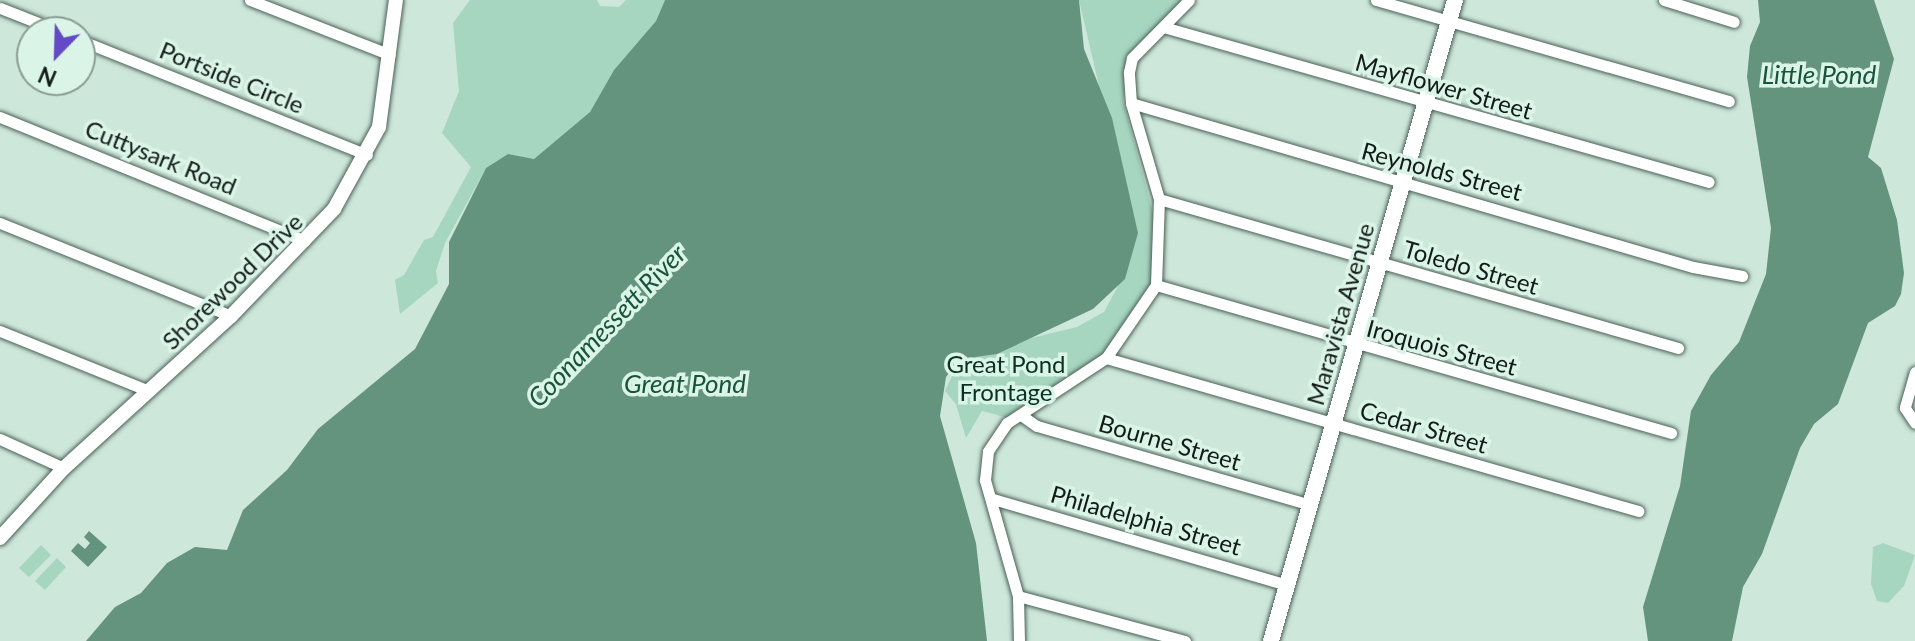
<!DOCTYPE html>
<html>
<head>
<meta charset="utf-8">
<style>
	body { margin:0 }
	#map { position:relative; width:1915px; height:641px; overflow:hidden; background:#cee7db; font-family:Lato,sans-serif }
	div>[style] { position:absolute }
	.green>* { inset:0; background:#a6d5c0 }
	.water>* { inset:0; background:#64937e }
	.roads { filter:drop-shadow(0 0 2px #4a6056) drop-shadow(0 0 2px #4a6056) }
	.minor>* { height:11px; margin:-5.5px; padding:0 5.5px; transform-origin:5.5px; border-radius:5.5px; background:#fff }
	.tertiary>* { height:14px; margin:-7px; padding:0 7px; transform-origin:7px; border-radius:7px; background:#fff }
	.secondary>* { height:16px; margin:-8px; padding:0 8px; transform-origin:8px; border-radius:8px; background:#fff }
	span { translate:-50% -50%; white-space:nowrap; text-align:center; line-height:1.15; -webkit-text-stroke:7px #dbf4e8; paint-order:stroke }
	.street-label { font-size:24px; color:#121b17 }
	.park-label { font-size:24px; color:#083324 }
	.water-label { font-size:26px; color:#17533d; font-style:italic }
	.north { position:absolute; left:16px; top:16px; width:80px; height:80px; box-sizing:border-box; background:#dbf4e8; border:2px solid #8b9d94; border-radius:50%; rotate:203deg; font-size:22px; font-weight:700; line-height:32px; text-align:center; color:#121b17 }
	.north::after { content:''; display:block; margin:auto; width:28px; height:36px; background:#624bc4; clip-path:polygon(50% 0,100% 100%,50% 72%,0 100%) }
</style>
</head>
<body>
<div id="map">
	<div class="green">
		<div style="clip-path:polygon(470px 0,597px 0,600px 6px,619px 7px,626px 0,665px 0,656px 21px,614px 70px,590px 112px,534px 159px,508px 154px,486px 168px,445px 243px,436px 271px,438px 283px,400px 314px,395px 280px,404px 275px,424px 240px,433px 237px,471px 167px,442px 133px,459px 91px,453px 23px)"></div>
		<div style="clip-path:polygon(1079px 0,1185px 0,1127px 73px,1123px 101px,1154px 217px,1155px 279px,1104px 361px,1012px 419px,982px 411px,966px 438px,956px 404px,945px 391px,962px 355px,1077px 327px,1104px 312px,1118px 286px,1103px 103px)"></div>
		<div style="clip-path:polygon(1883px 543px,1915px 555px,1904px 586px,1888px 603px,1877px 601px,1871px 584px,1873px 547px)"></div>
		<div style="clip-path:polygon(41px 545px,51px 555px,29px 577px,19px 568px)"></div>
		<div style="clip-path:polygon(57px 558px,66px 567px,45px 590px,35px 581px)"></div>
	</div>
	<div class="water">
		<div style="clip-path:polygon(665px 0,1079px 0,1084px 49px,1112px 118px,1138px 233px,1125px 279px,1093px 309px,997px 354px,960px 359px,946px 377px,940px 416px,976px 543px,987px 641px,86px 641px,115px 607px,141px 593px,167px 563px,195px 547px,227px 550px,243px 510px,287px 470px,318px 429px,415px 349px,449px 284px,449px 242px,486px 168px,508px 154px,534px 159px,590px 112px,614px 70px,656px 21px)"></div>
		<div style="clip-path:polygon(1758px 0,1874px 0,1894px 59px,1868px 157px,1881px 168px,1897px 220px,1904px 273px,1901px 294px,1895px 306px,1868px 323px,1838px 404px,1814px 424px,1800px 448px,1762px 554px,1743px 587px,1732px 641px,1648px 641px,1643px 607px,1680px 486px,1691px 411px,1711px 375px,1739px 342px,1766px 274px,1771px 228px,1747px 77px,1750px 46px,1760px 22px)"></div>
		<div style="clip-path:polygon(89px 531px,107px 547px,88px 567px,71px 551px,78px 543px,85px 549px,90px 543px,84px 537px)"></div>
	</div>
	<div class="roads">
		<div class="minor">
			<div style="left:250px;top:0;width:150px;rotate:21.4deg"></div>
			<div style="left:1376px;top:0;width:367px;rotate:16deg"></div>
			<div style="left:1664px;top:0;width:73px;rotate:17.4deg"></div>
			<div style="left:0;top:8px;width:66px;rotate:21.5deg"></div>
			<div style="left:1167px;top:28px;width:563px;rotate:15.86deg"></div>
			<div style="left:80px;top:40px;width:309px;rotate:21.8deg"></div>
			<div style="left:1131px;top:103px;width:585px;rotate:16.27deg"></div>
			<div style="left:1693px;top:267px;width:50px;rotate:10.4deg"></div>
			<div style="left:0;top:117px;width:329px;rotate:22.1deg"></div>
			<div style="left:1159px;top:199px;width:540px;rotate:16.02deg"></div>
			<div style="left:0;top:223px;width:249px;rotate:21.9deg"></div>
			<div style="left:1156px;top:285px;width:536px;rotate:16.03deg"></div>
			<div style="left:0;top:331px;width:161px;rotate:21.9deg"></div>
			<div style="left:1106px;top:358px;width:554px;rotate:16.04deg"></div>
			<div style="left:1915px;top:372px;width:37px;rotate:106deg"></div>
			<div style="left:1905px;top:408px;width:18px;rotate:56deg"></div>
			<div style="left:1021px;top:415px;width:19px;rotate:35deg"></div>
			<div style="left:1037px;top:426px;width:284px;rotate:16.1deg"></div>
			<div style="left:0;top:439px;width:70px;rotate:24.4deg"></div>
			<div style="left:993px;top:499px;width:306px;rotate:16.3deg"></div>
			<div style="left:1018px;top:596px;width:173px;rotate:15.1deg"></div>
			<div style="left:1019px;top:641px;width:45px;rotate:-91.3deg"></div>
			<div style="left:1018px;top:596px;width:121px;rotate:-105.9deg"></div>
			<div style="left:985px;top:480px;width:29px;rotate:-84deg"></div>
			<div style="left:988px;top:451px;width:34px;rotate:-56deg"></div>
			<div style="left:1007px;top:423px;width:118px;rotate:-33.3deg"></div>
			<div style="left:1106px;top:358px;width:88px;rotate:-55.6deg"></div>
			<div style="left:1156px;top:285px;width:86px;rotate:-88deg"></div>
			<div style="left:1159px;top:199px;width:100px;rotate:-106.3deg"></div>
			<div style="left:1131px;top:103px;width:31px;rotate:-94deg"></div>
			<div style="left:1129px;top:72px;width:14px;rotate:-78deg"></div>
			<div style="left:1132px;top:58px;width:81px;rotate:-45.5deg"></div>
		</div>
		<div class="tertiary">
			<div style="left:0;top:538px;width:95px;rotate:-47.6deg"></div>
			<div style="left:64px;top:468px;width:226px;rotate:-42.3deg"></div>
			<div style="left:231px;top:316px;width:149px;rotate:-46.1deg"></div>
			<div style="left:334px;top:209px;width:94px;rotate:-61.2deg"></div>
			<div style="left:379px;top:127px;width:128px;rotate:-82.4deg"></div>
		</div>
		<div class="secondary">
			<div style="left:1271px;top:641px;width:667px;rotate:-73.98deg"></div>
		</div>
	</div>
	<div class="street-label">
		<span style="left:232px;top:77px;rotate:22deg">Portside Circle</span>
		<span style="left:1444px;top:86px;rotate:16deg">Mayflower Street</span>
		<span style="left:161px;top:157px;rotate:22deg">Cuttysark Road</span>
		<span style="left:1442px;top:171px;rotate:15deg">Reynolds Street</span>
		<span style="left:1471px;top:267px;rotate:16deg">Toledo Street</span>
		<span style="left:232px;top:281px;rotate:-44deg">Shorewood Drive</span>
		<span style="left:1340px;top:314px;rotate:-74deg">Maravista Avenue</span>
		<span style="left:1442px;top:347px;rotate:15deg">Iroquois Street</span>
		<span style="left:1424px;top:427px;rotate:16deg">Cedar Street</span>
		<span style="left:1170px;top:442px;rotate:16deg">Bourne Street</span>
		<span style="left:1146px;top:520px;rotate:16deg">Philadelphia Street</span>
	</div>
	<div class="park-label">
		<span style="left:1006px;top:378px">Great Pond<br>Frontage</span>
	</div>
	<div class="water-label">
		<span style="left:1819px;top:75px">Little Pond</span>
		<span style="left:607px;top:326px;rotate:-46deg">Coonamessett River</span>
		<span style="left:685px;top:384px">Great Pond</span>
	</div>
	<div class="north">N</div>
</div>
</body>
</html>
